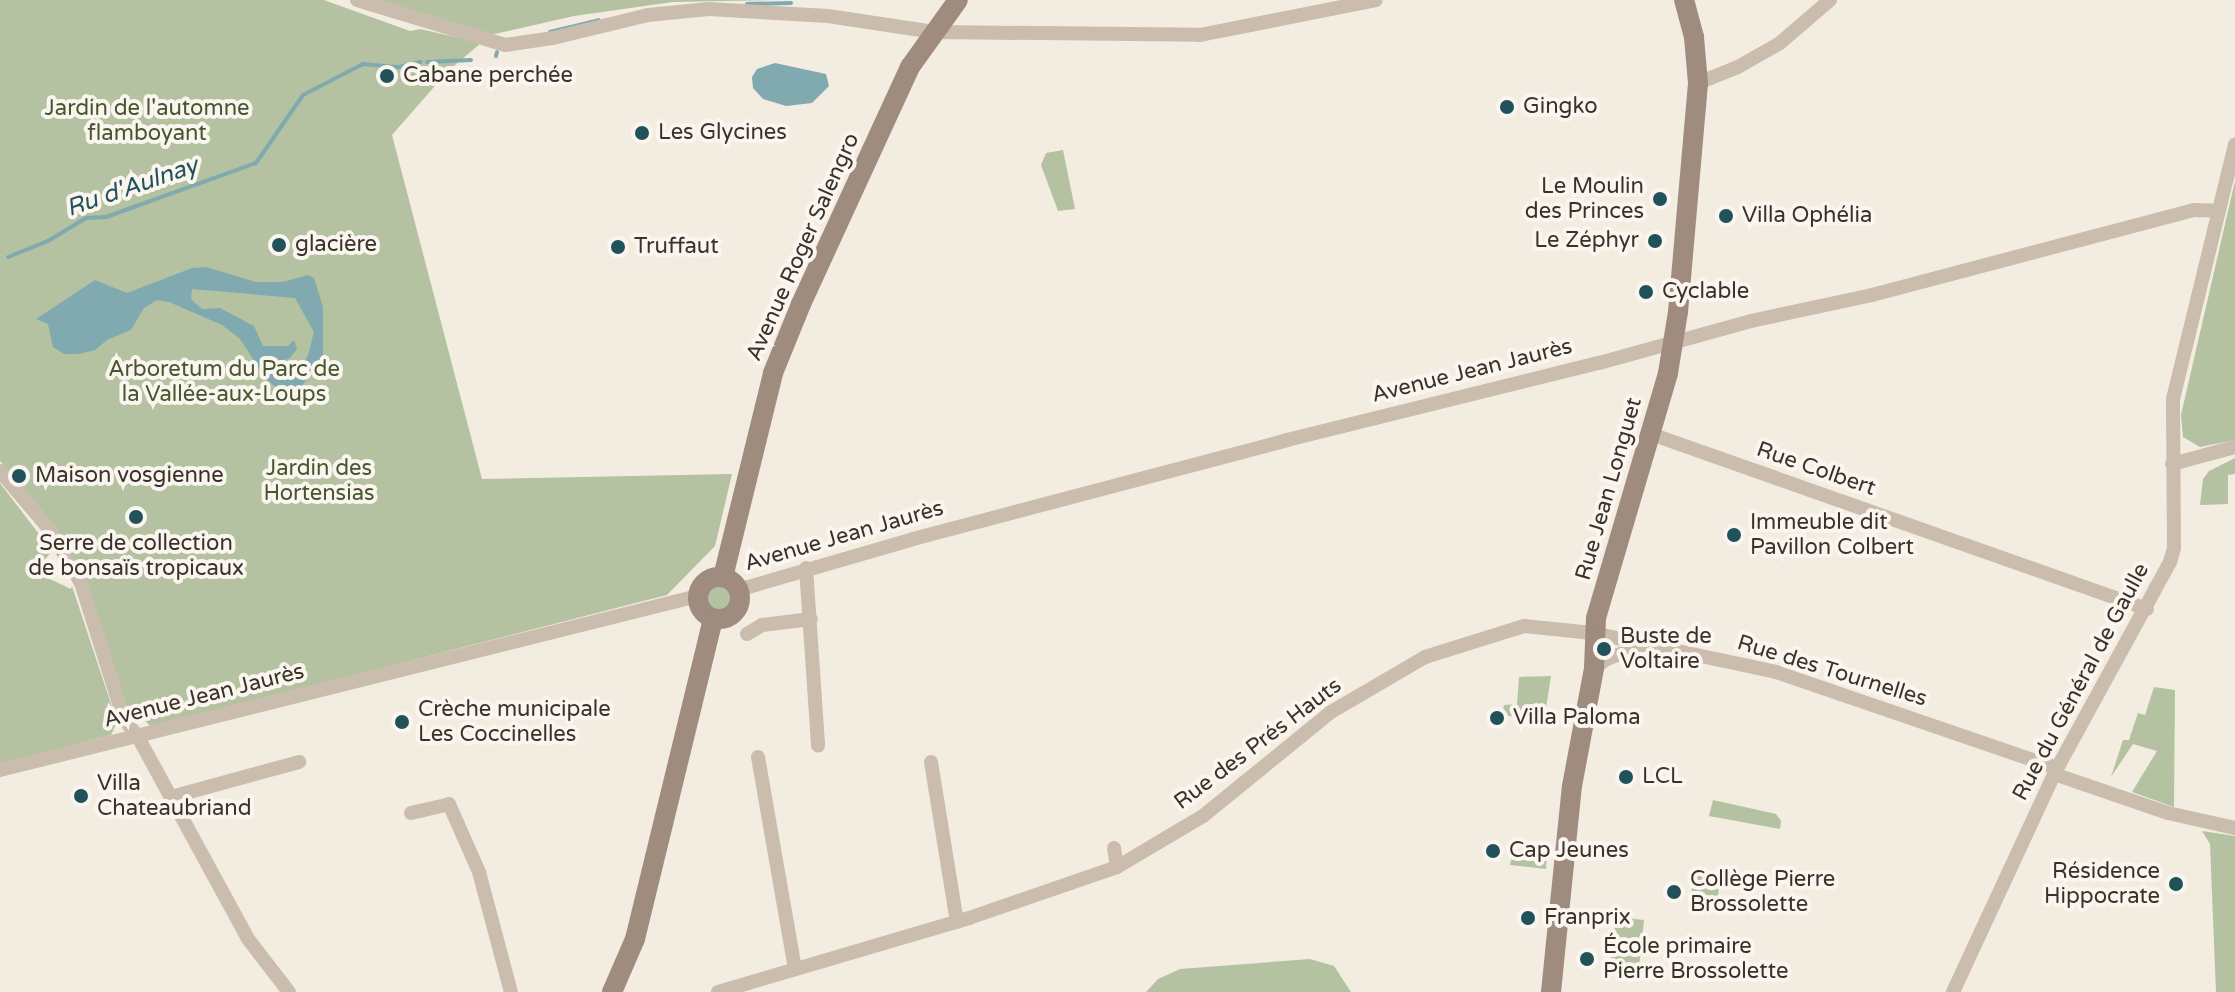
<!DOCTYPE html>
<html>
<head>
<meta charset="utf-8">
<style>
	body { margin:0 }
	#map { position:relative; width:2235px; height:992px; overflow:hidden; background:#f3ece1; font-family:"Varela Round",sans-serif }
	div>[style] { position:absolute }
	.green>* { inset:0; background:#b4c2a1 }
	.round { border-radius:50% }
	.water>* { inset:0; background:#80aaaf }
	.stream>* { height:4px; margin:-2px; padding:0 2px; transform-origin:2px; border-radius:2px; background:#80aaaf }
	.street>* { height:14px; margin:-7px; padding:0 7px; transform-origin:7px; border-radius:7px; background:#cbbdad }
	.secondary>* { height:20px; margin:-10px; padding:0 10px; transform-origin:10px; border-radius:10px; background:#9f8c7e }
	.secondary>.ring { margin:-10px; padding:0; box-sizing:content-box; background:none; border:20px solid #9f8c7e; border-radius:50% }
	.dots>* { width:22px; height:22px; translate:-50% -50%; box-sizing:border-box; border:4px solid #faf5ee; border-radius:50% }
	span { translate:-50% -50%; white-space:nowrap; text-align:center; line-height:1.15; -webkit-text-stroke:8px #faf5ee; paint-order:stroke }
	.poi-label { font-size:22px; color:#3a312b }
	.left { translate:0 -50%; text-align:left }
	.right { translate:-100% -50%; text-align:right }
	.park-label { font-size:22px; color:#46572f }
	.street-label { font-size:22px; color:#3a312b }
	.water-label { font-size:24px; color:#21525a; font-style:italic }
</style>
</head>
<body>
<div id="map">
	<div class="green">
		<div style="clip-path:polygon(0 0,324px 0,410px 31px,420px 29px,481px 43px,448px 71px,392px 135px,482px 479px,732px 474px,715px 546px,667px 595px,151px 727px,142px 717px,127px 714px,89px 590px,40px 510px,0 461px)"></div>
		<div style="clip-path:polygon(373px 0,774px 0,673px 2px,574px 16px,490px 35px)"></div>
		<div style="clip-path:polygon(1063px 150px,1075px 209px,1058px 211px,1041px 165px,1046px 153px)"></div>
		<div style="clip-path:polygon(2235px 181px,2235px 440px,2200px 447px,2183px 437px,2181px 415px)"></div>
		<div style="clip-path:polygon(2235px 458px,2235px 474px,2228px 475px,2228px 504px,2200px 505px,2203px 479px,2209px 471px)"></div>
		<div style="clip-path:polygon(0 483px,52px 551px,35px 572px,71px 589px,72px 586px,117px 722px,111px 735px,0 764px)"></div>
		<div class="round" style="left:706px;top:585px;width:26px;height:26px"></div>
		<div style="clip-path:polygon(1551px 676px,1544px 721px,1502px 715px,1504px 705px,1517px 704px,1519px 677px)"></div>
		<div style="clip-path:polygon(2154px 687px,2175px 690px,2174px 807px,2132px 792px,2157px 751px,2133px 744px,2111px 777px,2123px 740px,2129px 740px,2138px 713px,2145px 715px)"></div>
		<div style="clip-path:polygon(1713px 800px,1776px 814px,1781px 821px,1780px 829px,1709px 816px)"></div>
		<div style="clip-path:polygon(2202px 831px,2235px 836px,2235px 992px,2216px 992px,2210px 844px)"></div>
		<div style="clip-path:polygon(1513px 851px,1547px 853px,1546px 869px,1510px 865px)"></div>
		<div style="clip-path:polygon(1694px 870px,1720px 873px,1717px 909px,1690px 906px)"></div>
		<div style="clip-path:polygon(1616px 917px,1644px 920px,1639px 968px,1610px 966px)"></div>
		<div style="clip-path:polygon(1310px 959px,1334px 966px,1351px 992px,1146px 992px,1158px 979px,1180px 969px)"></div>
	</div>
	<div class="water">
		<div style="clip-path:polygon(775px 63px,826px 74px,829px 86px,812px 103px,786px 106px,763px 99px,753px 88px,752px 77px,757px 69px)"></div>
		<div style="clip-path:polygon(evenodd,206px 267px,256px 282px,283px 282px,308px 275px,314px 278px,323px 307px,323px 355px,302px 386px,282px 392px,266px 379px,240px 339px,222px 325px,169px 302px,157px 300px,144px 308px,131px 330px,107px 340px,95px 350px,79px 354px,64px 354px,53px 347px,48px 324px,36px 319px,95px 280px,127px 293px,192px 268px,206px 267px,192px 289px,295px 298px,314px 332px,308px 355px,297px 374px,288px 377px,278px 373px,279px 361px,289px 359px,297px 349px,294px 340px,288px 346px,263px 346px,254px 326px,220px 308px,202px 309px,191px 299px,192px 289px)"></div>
	</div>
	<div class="stream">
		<div style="left:747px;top:4px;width:44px;rotate:-1.3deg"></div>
		<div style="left:550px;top:32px;width:50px;rotate:-13.8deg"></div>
		<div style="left:496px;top:56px;width:4px;rotate:-76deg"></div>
		<div style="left:427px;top:62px;width:44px;rotate:-2.6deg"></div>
		<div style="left:8px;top:257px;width:43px;rotate:-21.8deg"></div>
		<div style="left:48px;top:241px;width:44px;rotate:-31.2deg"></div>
		<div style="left:86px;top:218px;width:20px;rotate:-3deg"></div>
		<div style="left:106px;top:217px;width:159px;rotate:-19.8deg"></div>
		<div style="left:256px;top:163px;width:83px;rotate:-55.3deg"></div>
		<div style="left:303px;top:95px;width:68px;rotate:-27.3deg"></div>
		<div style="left:363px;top:64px;width:36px;rotate:5deg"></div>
		<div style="left:399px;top:67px;width:22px;rotate:-13deg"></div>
	</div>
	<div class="street">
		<div style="left:357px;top:0;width:155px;rotate:16.9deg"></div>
		<div style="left:505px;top:45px;width:49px;rotate:-8.3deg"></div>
		<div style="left:553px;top:38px;width:98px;rotate:-13.6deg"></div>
		<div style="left:648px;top:15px;width:61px;rotate:-5.6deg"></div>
		<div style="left:709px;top:9px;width:119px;rotate:3.4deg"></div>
		<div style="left:828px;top:16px;width:107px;rotate:8.6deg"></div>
		<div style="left:934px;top:32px;width:266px;rotate:0.6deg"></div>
		<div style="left:1200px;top:35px;width:179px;rotate:-11.2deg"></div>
		<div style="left:1698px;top:83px;width:43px;rotate:-21.8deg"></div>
		<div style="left:1738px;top:67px;width:48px;rotate:-29.7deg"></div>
		<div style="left:1780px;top:43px;width:66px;rotate:-40.7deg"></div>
		<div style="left:1651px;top:434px;width:526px;rotate:19.43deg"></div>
		<div style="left:2172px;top:464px;width:65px;rotate:-15.1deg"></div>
		<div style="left:0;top:471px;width:77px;rotate:49.7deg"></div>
		<div style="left:50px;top:530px;width:61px;rotate:59.7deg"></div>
		<div style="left:81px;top:583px;width:143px;rotate:72.5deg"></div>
		<div style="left:124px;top:719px;width:23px;rotate:52deg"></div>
		<div style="left:138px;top:737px;width:230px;rotate:61.4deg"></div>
		<div style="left:248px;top:939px;width:67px;rotate:52.3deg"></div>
		<div style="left:806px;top:568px;width:178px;rotate:86.1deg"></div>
		<div style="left:738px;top:590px;width:182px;rotate:-16.2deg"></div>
		<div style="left:913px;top:539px;width:387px;rotate:-14.8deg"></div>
		<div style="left:1287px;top:440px;width:321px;rotate:-13.9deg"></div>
		<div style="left:1599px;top:363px;width:158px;rotate:-15.4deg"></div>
		<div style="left:1751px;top:321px;width:124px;rotate:-12.1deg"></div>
		<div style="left:1872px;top:295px;width:333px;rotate:-14.8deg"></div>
		<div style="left:2194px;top:210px;width:24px;rotate:2deg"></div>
		<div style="left:747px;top:634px;width:17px;rotate:-31deg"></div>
		<div style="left:762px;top:625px;width:49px;rotate:-7deg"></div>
		<div style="left:1594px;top:668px;width:16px;rotate:-35deg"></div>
		<div style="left:1607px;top:659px;width:42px;rotate:-21deg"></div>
		<div style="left:758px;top:757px;width:214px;rotate:80.1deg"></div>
		<div style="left:931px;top:762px;width:162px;rotate:80.8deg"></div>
		<div style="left:0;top:770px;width:719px;rotate:-14deg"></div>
		<div style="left:2054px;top:774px;width:120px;rotate:18.9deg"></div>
		<div style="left:2168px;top:813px;width:69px;rotate:12.6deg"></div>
		<div style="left:171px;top:797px;width:133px;rotate:-15.3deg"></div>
		<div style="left:411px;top:813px;width:39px;rotate:-13deg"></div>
		<div style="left:449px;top:804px;width:74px;rotate:66.2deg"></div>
		<div style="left:479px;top:872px;width:124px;rotate:75.1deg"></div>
		<div style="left:1114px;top:848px;width:19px;rotate:81deg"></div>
		<div style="left:718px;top:992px;width:262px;rotate:-16.4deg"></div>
		<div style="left:969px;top:918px;width:157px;rotate:-19deg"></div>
		<div style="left:1117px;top:867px;width:100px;rotate:-30.7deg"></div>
		<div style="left:1203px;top:816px;width:165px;rotate:-39.1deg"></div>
		<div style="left:1331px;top:712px;width:109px;rotate:-30.3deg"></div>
		<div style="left:1425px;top:657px;width:104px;rotate:-17.4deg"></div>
		<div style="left:1524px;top:626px;width:69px;rotate:5.8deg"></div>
		<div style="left:1593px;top:633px;width:187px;rotate:12deg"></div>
		<div style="left:1776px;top:672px;width:297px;rotate:18.9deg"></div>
		<div style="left:1953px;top:992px;width:240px;rotate:-65.1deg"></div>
		<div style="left:2054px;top:774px;width:242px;rotate:-61.3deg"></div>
		<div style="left:2170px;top:562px;width:15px;rotate:-74deg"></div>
		<div style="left:2174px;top:548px;width:149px;rotate:-90.4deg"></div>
		<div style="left:2173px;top:399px;width:262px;rotate:-76.3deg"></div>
	</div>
	<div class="secondary">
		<div style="left:723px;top:577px;width:210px;rotate:-76.2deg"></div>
		<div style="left:773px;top:373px;width:74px;rotate:-67.9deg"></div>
		<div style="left:801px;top:304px;width:261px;rotate:-65.3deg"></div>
		<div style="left:910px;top:67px;width:82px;rotate:-54.4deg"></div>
		<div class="ring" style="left:698px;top:577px;width:22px;height:22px"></div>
		<div style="left:612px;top:992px;width:58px;rotate:-66.5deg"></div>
		<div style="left:635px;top:939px;width:330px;rotate:-76.3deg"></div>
		<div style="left:1551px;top:992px;width:207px;rotate:-84.2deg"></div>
		<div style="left:1572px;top:786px;width:120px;rotate:-79.4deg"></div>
		<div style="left:1594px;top:668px;width:50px;rotate:-87.7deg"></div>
		<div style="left:1596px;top:618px;width:255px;rotate:-73.6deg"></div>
		<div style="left:1668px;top:373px;width:62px;rotate:-80.7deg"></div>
		<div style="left:1678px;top:312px;width:230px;rotate:-85deg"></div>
		<div style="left:1698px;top:83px;width:46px;rotate:-95deg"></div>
		<div style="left:1694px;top:37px;width:38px;rotate:-105deg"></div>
	</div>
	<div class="dots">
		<div style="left:387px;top:76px;background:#21525a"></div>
		<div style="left:1507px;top:107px;background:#21525a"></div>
		<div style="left:642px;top:133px;background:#21525a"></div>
		<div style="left:1660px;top:199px;background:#21525a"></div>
		<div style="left:1726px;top:216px;background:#21525a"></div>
		<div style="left:1655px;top:241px;background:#21525a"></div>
		<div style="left:279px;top:245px;background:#21525a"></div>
		<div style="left:618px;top:247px;background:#21525a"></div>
		<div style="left:1646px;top:292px;background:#21525a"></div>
		<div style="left:19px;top:476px;background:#21525a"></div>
		<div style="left:136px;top:517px;background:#21525a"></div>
		<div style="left:1734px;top:535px;background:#21525a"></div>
		<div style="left:1604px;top:649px;background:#21525a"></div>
		<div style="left:1497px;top:718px;background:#21525a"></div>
		<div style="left:402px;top:722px;background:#21525a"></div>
		<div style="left:1626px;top:777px;background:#21525a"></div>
		<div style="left:81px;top:796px;background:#21525a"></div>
		<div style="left:1493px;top:851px;background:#21525a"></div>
		<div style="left:2176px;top:884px;background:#21525a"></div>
		<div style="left:1674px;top:892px;background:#21525a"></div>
		<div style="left:1528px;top:918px;background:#21525a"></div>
		<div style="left:1587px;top:959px;background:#21525a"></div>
	</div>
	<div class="poi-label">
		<span class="left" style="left:403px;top:76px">Cabane perchée</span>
		<span class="left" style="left:1523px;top:107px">Gingko</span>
		<span class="left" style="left:658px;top:133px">Les Glycines</span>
		<span class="right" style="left:1644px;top:199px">Le Moulin<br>des Princes</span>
		<span class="left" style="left:1742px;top:216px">Villa Ophélia</span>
		<span class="right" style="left:1639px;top:241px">Le Zéphyr</span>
		<span class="left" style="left:295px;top:245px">glacière</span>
		<span class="left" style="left:634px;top:247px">Truffaut</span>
		<span class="left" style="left:1662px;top:292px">Cyclable</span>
		<span class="left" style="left:35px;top:476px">Maison vosgienne</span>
		<span class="left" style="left:1750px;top:535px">Immeuble dit<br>Pavillon Colbert</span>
		<span style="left:136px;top:556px">Serre de collection<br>de bonsaïs tropicaux</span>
		<span class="left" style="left:1620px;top:649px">Buste de<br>Voltaire</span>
		<span class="left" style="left:418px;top:722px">Crèche municipale<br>Les Coccinelles</span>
		<span class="left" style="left:1513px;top:718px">Villa Paloma</span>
		<span class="left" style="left:1642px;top:777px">LCL</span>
		<span class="left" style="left:97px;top:796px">Villa<br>Chateaubriand</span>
		<span class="left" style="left:1509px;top:851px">Cap Jeunes</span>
		<span class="right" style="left:2160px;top:884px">Résidence<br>Hippocrate</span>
		<span class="left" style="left:1690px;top:892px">Collège Pierre<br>Brossolette</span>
		<span class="left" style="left:1544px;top:918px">Franprix</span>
		<span class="left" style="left:1603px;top:959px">École primaire<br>Pierre Brossolette</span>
	</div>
	<div class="park-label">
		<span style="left:147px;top:121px">Jardin de l'automne<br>flamboyant</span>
		<span style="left:224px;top:382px">Arboretum du Parc de<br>la Vallée-aux-Loups</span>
		<span style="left:319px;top:481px">Jardin des<br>Hortensias</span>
	</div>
	<div class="street-label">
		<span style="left:803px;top:247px;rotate:-66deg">Avenue Roger Salengro</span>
		<span style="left:1472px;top:371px;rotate:-14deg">Avenue Jean Jaurès</span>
		<span style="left:1816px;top:469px;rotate:19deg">Rue Colbert</span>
		<span style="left:1609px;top:489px;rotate:-74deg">Rue Jean Longuet</span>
		<span style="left:844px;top:536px;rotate:-16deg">Avenue Jean Jaurès</span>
		<span style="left:1832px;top:671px;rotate:17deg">Rue des Tournelles</span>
		<span style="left:2081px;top:682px;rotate:-62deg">Rue du Général de Gaulle</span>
		<span style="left:204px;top:696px;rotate:-14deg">Avenue Jean Jaurès</span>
		<span style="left:1258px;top:744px;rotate:-37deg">Rue des Prés Hauts</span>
	</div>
	<div class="water-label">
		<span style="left:132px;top:187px;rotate:-19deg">Ru d'Aulnay</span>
	</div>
</div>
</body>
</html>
